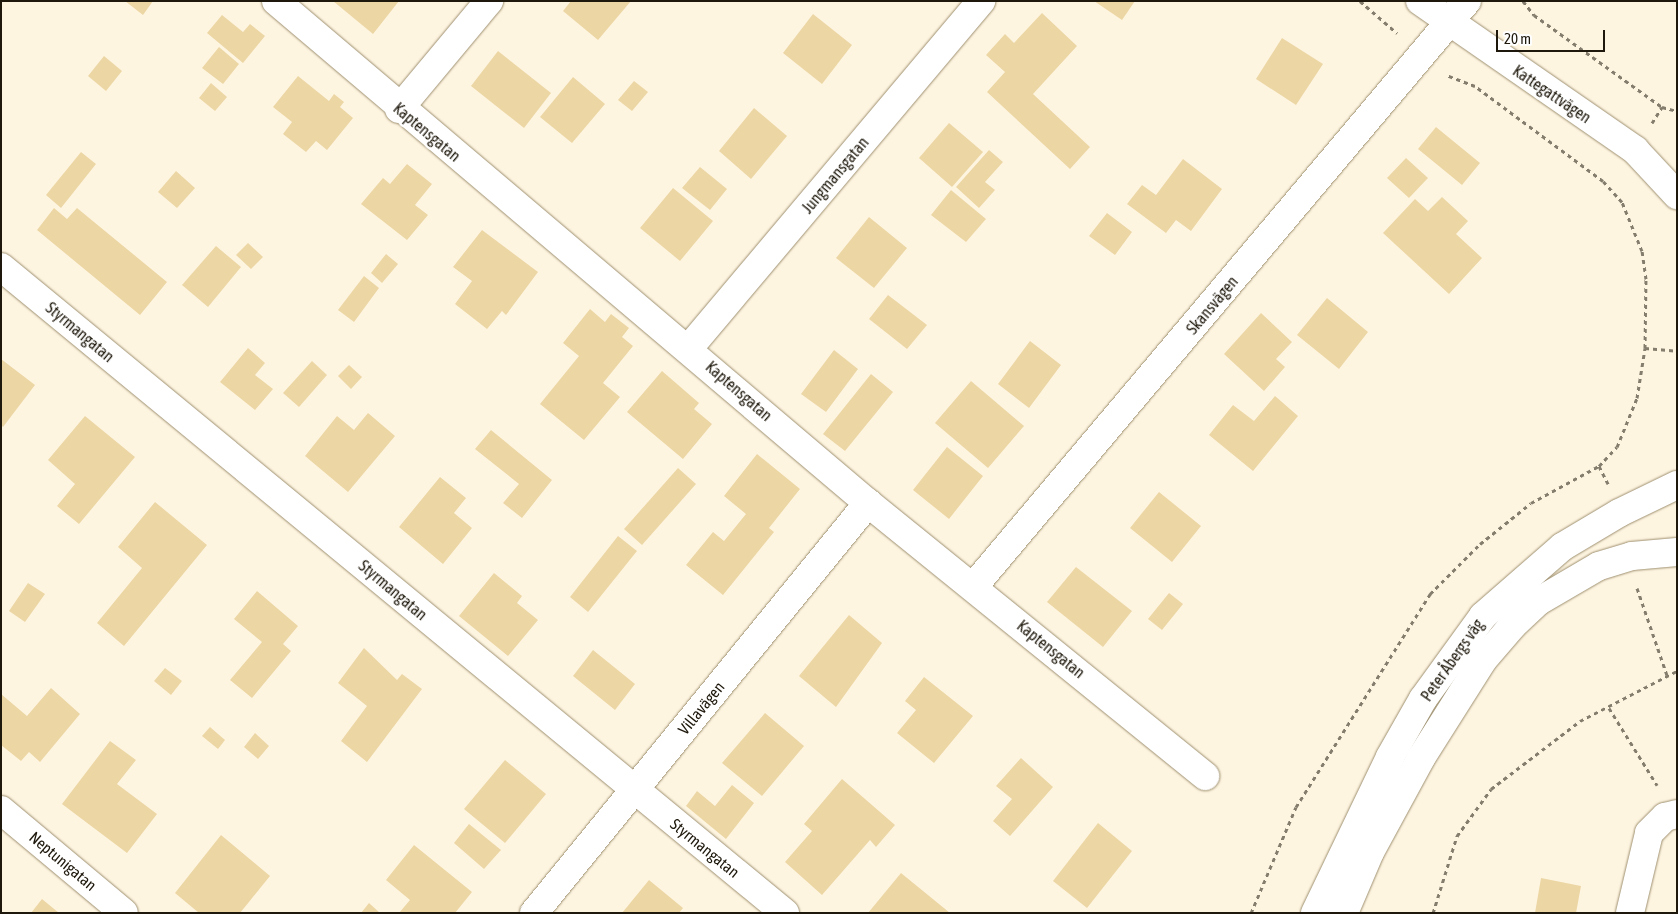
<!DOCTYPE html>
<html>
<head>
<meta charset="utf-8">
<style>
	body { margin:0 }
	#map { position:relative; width:1678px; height:914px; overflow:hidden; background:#fef5e1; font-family:"Asap Condensed",sans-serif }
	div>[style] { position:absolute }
	.building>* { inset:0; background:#ecd6a4 }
	.path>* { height:3px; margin-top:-1.5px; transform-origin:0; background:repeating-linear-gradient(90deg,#847d6d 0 4px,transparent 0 8px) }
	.roads { filter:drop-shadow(0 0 1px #9e9070) drop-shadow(0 0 1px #9e9070) }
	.minor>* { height:28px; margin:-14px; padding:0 14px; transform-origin:14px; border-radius:14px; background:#fff }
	span { translate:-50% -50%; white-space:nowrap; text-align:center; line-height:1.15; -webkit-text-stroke:5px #fff; paint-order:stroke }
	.street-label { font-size:16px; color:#1e180c }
	.frame { position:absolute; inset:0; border:2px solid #1e180c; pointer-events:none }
	.scale { position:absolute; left:1496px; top:30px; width:109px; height:22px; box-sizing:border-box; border:2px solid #1e180c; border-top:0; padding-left:6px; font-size:15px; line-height:18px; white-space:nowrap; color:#1e180c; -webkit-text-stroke:4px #fff; paint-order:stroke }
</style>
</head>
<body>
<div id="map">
	<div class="building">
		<div style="clip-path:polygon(125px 1px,153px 1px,143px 15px)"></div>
		<div style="clip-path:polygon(333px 1px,399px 1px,373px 34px)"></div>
		<div style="clip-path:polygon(571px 1px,631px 1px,598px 40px,563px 11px)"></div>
		<div style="clip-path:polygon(1094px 1px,1135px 1px,1122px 20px)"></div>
		<div style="clip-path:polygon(1042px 13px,1077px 46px,1033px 94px,1090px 147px,1070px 169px,987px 92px,1005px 72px,986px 55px,1005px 34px,1014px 43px)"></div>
		<div style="clip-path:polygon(813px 14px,852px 45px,822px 84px,783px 53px)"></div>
		<div style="clip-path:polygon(222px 15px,243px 32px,250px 24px,265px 36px,243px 63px,207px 33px)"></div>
		<div style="clip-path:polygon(1282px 38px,1323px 64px,1296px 105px,1256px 79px)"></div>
		<div style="clip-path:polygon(219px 47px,239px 64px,223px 84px,202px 68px)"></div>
		<div style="clip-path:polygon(498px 51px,551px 93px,524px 128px,471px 86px)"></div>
		<div style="clip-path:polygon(104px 56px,122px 71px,106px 91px,88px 76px)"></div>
		<div style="clip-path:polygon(298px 76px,329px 101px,334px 94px,344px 102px,340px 107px,353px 118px,327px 150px,316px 141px,306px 152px,283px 134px,292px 122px,273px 107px)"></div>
		<div style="clip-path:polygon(573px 77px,605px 104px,572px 143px,540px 117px)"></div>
		<div style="clip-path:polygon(634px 81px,648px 92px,632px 111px,618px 100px)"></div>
		<div style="clip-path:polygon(211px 83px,227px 97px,215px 111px,199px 98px)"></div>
		<div style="clip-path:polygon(754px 108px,787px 136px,751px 179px,719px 151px)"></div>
		<div style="clip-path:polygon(949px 123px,983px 152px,952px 187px,919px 158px)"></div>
		<div style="clip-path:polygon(1436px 127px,1480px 163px,1462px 185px,1418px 149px)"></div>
		<div style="clip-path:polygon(989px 150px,1003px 162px,985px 182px,995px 190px,979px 208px,956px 187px)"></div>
		<div style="clip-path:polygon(81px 152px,96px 164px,61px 208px,46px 195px)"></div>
		<div style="clip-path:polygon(1406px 158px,1428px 178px,1409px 198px,1387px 178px)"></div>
		<div style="clip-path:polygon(1183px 159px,1222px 189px,1191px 231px,1176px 220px,1166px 233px,1127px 204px,1142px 185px,1156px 195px)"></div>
		<div style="clip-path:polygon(407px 164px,432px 184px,415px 205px,428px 215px,407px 240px,361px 204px,383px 178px,390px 184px)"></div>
		<div style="clip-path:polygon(700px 167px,727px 189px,710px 210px,682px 188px)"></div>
		<div style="clip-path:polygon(176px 171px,195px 188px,177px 208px,158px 192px)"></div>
		<div style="clip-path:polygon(673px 188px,713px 221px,680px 261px,640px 228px)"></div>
		<div style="clip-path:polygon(951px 190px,986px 219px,966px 242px,931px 215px)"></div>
		<div style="clip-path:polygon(1442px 197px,1468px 221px,1456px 234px,1482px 258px,1449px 294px,1383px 233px,1415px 199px,1428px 211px)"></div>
		<div style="clip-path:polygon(54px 208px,67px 219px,77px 208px,167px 282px,140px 315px,37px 230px)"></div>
		<div style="clip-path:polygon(1107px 213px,1132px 232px,1115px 255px,1089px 236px)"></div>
		<div style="clip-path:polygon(869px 217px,907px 248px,874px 288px,836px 258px)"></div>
		<div style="clip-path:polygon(482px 230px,538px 272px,506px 315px,502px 311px,487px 329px,455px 304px,472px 281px,453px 267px)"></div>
		<div style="clip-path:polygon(248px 243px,263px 257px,251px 269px,236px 255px)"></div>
		<div style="clip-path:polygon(216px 246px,241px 267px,208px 307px,182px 285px)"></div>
		<div style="clip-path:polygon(386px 254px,398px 264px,382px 283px,371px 273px)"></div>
		<div style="clip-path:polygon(364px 276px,379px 288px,354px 322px,338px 310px)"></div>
		<div style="clip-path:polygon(888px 295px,927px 325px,907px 349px,869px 319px)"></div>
		<div style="clip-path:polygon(1327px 298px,1368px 332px,1339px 369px,1297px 335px)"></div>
		<div style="clip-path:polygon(590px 309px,605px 322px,611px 314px,629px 328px,622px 337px,633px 346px,603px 383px,620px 397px,584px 440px,540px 404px,579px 356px,563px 343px)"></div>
		<div style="clip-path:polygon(1261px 313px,1292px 342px,1276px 359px,1285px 367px,1264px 391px,1224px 354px)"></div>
		<div style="clip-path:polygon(1030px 341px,1061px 365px,1029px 408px,998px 384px)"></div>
		<div style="clip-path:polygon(248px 348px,265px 363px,255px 375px,273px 389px,255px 410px,220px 382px)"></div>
		<div style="clip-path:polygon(834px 350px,858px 369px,826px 412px,801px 394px)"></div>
		<div style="clip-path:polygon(1px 359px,35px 385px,3px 427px,1px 425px)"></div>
		<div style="clip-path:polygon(312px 361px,327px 375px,299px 407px,283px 393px)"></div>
		<div style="clip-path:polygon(349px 365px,362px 377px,351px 389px,338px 376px)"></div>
		<div style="clip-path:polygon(662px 371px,699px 403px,694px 409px,712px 424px,683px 459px,627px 412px)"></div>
		<div style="clip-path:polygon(871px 374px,893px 392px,845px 451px,823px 434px)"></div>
		<div style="clip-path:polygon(971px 381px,1024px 426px,988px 468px,935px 423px)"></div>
		<div style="clip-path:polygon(1275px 396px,1298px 416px,1253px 471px,1209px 435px,1233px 405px,1254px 421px)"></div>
		<div style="clip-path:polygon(368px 413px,395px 436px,348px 492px,305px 456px,337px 416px,354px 430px)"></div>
		<div style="clip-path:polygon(85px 416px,135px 457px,79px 524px,57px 506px,75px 484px,48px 460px)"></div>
		<div style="clip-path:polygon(491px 430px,552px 480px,522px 518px,503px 503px,519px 484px,475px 449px)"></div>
		<div style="clip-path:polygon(947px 447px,983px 476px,949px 519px,913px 490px)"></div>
		<div style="clip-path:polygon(757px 454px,800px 489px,769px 528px,774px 532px,723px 595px,686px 565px,713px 532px,724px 541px,746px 514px,724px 496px)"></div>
		<div style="clip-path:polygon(678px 468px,696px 484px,642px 545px,624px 529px)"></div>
		<div style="clip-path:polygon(440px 477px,466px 498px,454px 513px,472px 528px,443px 564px,399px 527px)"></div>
		<div style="clip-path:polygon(1159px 492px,1201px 526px,1172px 562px,1130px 528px)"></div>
		<div style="clip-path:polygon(155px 502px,207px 545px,124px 646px,97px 623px,142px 568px,118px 547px)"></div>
		<div style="clip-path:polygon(618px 536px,637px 551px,588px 612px,570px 597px)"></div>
		<div style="clip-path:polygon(1076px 567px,1132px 611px,1103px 647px,1047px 602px)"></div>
		<div style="clip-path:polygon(494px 573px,522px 596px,517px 603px,538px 620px,508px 656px,459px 616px)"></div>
		<div style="clip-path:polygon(28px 583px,45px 594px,25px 622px,9px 611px)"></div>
		<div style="clip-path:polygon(257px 591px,298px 626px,283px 644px,291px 651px,252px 698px,230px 680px,262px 642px,234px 619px)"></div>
		<div style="clip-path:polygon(1169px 593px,1183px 604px,1162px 630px,1148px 619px)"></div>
		<div style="clip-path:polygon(849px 615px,882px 643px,836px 707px,799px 676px)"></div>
		<div style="clip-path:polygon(364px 648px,397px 680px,402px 674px,422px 689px,367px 762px,341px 741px,367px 706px,338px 683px)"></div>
		<div style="clip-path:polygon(593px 650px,635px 684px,615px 710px,573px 676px)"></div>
		<div style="clip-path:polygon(165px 668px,182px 681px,171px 695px,154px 681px)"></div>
		<div style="clip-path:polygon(924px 677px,973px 716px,934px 763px,897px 733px,916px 710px,905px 701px)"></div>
		<div style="clip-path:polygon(51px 688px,80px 714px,40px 762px,29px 752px,21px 761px,1px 745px,1px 694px,27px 716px)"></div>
		<div style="clip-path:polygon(765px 713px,804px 746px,762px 796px,722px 763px)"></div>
		<div style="clip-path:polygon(210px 727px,225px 740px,218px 749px,202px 736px)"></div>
		<div style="clip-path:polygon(255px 733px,269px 746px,258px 759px,244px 747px)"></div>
		<div style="clip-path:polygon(110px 741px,136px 760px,117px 784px,157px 814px,127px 853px,62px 804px)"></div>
		<div style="clip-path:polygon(1021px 758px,1053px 787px,1010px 836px,993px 821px,1012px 799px,996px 786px)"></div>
		<div style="clip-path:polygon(505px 760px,546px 794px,505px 843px,464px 809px)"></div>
		<div style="clip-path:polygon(842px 779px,895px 825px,876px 847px,870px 840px,822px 895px,785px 862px,812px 831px,804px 824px)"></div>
		<div style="clip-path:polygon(732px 785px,754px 803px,726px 839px,686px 806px,697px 791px,715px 806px)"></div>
		<div style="clip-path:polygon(1098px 823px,1132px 851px,1087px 908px,1053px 881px)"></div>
		<div style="clip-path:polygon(469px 824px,501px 850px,484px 869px,454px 843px)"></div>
		<div style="clip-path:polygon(221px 835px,270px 876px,240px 913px,199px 913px,175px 893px)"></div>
		<div style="clip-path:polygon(414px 845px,472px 892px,455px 913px,399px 913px,410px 900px,386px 880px)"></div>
		<div style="clip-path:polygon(901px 873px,950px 913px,868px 913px)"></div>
		<div style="clip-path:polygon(1541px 878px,1581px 886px,1576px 913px,1535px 913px)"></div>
		<div style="clip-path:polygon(649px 880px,683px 908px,679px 913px,622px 913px)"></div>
		<div style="clip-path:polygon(42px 899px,59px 913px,31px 913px)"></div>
		<div style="clip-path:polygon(369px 903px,380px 913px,361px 913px)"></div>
	</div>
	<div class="path">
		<div style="left:1360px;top:1px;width:49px;rotate:40.9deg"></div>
		<div style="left:1523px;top:1px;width:18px;rotate:52deg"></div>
		<div style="left:1534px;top:15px;width:158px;rotate:35.7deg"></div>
		<div style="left:1662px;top:107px;width:16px;rotate:15deg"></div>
		<div style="left:1652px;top:123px;width:19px;rotate:-58deg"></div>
		<div style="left:1645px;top:348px;width:32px;rotate:5deg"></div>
		<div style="left:1599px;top:466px;width:20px;rotate:63deg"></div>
		<div style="left:1637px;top:588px;width:92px;rotate:71deg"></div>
		<div style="left:1609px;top:708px;width:91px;rotate:58.1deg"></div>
		<div style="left:1251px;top:913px;width:115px;rotate:-67deg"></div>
		<div style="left:1296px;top:807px;width:252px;rotate:-57.8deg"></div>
		<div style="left:1430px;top:594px;width:71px;rotate:-45deg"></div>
		<div style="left:1480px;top:544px;width:65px;rotate:-38.8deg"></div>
		<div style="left:1531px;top:503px;width:77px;rotate:-28.6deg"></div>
		<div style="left:1599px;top:466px;width:26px;rotate:-47deg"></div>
		<div style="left:1617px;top:447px;width:53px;rotate:-67.8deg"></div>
		<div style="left:1637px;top:398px;width:51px;rotate:-80.9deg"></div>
		<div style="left:1645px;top:348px;width:69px;rotate:-89.2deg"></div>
		<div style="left:1646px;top:279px;width:28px;rotate:-98deg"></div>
		<div style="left:1642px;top:251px;width:53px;rotate:-112.2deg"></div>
		<div style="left:1622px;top:202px;width:28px;rotate:-132deg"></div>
		<div style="left:1603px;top:181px;width:159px;rotate:-143.4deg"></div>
		<div style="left:1475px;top:86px;width:31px;rotate:-159deg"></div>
		<div style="left:1433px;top:913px;width:81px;rotate:-72.7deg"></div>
		<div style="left:1457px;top:836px;width:58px;rotate:-54.1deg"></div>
		<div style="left:1491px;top:789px;width:112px;rotate:-37.4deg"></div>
		<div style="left:1580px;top:721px;width:109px;rotate:-27.3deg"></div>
	</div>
	<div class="roads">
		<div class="minor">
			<div style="left:276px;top:1px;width:776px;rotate:40.3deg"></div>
			<div style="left:868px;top:503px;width:434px;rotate:39deg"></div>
			<div style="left:1420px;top:1px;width:262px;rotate:34.7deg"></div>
			<div style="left:1635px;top:150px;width:62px;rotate:47deg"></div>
			<div style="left:399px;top:109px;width:141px;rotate:-50.2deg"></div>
			<div style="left:1px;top:267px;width:1016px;rotate:39.49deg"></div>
			<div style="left:689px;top:348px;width:454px;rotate:-49.9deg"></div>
			<div style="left:974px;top:586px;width:765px;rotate:-49.88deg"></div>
			<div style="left:1px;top:810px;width:160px;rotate:39.9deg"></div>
			<div style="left:534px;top:913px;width:529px;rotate:-50.83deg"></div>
			<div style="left:1315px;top:913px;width:173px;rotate:-64.3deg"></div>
			<div style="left:1390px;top:757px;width:67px;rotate:-60.4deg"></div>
			<div style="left:1423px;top:699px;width:102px;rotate:-54.1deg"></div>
			<div style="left:1483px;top:616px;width:105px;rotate:-41.1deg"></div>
			<div style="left:1562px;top:547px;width:66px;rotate:-30.8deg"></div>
			<div style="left:1619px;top:513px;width:64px;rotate:-25.8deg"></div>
			<div style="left:1344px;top:913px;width:66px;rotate:-66.9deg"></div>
			<div style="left:1370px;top:852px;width:107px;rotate:-61.5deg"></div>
			<div style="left:1421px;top:758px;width:116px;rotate:-57.7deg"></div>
			<div style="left:1483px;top:660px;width:46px;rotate:-49.4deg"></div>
			<div style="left:1513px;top:625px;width:35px;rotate:-43deg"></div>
			<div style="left:1539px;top:601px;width:69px;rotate:-30.3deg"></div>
			<div style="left:1599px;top:566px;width:34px;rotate:-17deg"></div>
			<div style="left:1632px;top:556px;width:45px;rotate:-5.1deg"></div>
			<div style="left:1630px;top:913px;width:82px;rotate:-76.6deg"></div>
			<div style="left:1649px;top:833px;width:23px;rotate:-45deg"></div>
			<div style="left:1665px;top:817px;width:12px;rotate:-14deg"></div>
		</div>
	</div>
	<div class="street-label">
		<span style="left:1552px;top:94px;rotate:34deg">Kattegattvägen</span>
		<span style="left:427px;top:132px;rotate:40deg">Kaptensgatan</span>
		<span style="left:835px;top:175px;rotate:-50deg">Jungmansgatan</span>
		<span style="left:1212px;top:305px;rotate:-50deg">Skansvägen</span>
		<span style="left:80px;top:332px;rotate:40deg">Styrmangatan</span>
		<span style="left:739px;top:391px;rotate:41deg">Kaptensgatan</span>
		<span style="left:393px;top:590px;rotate:40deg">Styrmangatan</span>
		<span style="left:1051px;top:649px;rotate:39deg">Kaptensgatan</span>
		<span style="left:1452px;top:660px;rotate:-55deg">Peter Åbergs väg</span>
		<span style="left:701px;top:708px;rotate:-51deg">Villavägen</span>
		<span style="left:705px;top:848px;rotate:39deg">Styrmangatan</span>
		<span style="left:63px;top:861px;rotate:40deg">Neptunigatan</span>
	</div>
	<div class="frame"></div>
	<div class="scale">20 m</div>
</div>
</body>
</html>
